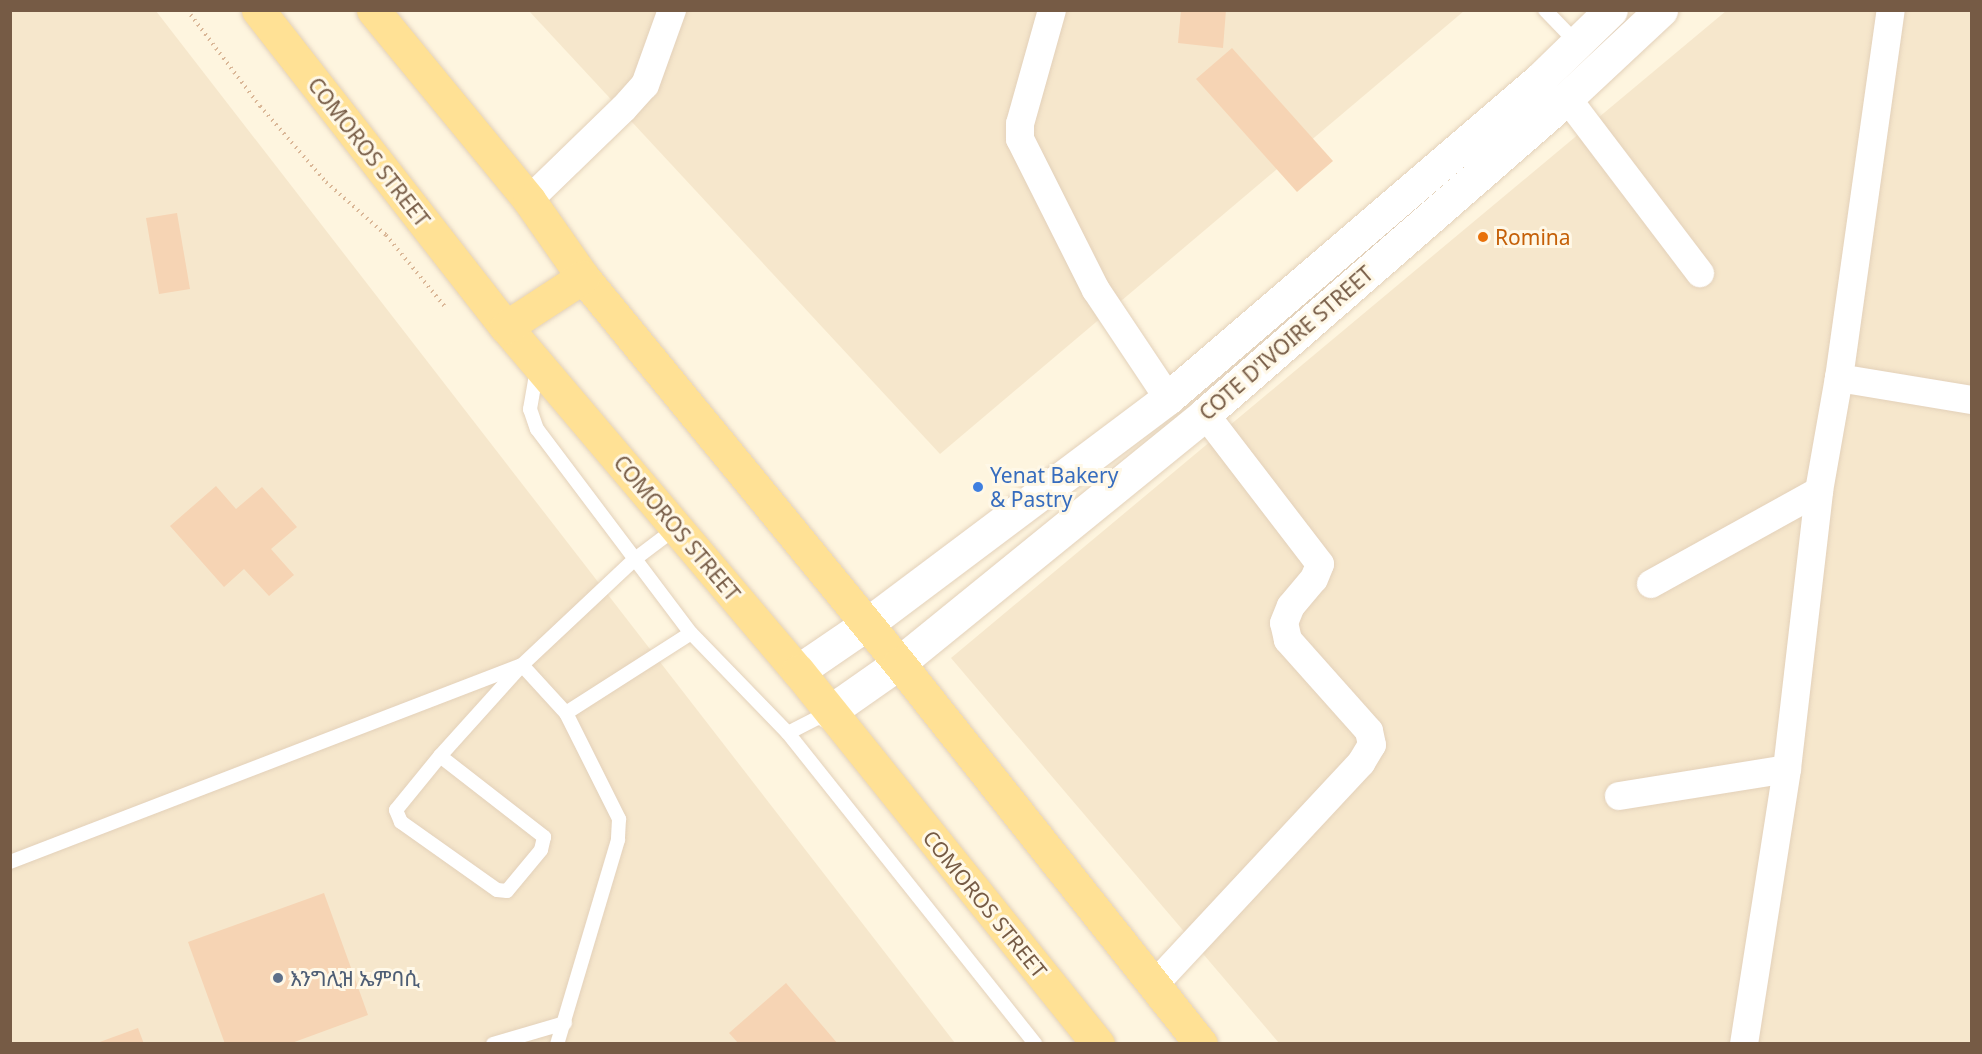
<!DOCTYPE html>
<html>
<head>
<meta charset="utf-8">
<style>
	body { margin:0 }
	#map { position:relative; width:1982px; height:1054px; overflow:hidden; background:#fef5df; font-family:"Noto Sans","Noto Sans Ethiopic",sans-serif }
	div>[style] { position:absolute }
	.residential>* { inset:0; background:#f6e7cc }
	.building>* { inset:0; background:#f6d4b4 }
	.path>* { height:4px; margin-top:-2px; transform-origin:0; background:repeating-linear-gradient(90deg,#dab797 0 1.5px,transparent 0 6px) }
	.roads { filter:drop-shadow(0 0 2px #e3d1ba) drop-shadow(0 0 2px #e3d1ba) }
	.service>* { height:14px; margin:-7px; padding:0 7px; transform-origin:7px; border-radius:7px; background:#fff }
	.minor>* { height:28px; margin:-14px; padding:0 14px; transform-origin:14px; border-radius:14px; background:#fff }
	.secondary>* { height:33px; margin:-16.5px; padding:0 16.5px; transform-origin:16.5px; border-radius:16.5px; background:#fff }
	.primary>* { height:33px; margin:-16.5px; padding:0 16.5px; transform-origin:16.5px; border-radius:16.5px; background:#ffe195 }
	.dots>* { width:16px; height:16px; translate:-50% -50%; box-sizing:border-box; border:3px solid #fff8e7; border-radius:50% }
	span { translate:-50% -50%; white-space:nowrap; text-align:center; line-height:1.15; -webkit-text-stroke:6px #fff8e7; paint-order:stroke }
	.street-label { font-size:21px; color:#765b45 }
	.food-label { font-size:21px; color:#c56008 }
	.left { translate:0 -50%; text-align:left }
	.shop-label { font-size:21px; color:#366cbe }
	.service-label { font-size:21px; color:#4e5e75 }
	.frame { position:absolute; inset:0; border:12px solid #765b45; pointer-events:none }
</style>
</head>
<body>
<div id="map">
	<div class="residential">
		<div style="clip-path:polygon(10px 11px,156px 11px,955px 1043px,11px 1043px)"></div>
		<div style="clip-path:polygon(529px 11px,1464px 11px,940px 454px)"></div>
		<div style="clip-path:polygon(1726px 11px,1971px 11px,1971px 1043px,1279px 1043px,951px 658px)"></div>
	</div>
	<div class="building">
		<div style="clip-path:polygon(1181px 10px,1226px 10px,1223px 48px,1178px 43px)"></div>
		<div style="clip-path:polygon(1232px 48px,1333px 161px,1297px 192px,1196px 79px)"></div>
		<div style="clip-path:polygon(177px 213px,190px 289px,159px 294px,146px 218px)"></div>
		<div style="clip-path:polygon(216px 486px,236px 509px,262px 487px,297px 527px,271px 549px,294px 575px,269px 596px,244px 569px,224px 587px,170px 526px)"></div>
		<div style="clip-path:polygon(324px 893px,368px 1015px,289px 1044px,225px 1044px,188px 942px)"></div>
		<div style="clip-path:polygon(786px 983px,838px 1044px,739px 1044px,729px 1033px)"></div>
		<div style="clip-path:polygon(138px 1028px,144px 1044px,97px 1044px,97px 1043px)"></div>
	</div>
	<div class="path">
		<div style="left:187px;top:10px;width:121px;rotate:52.8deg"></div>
		<div style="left:260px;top:106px;width:101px;rotate:49deg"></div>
		<div style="left:326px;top:182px;width:80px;rotate:41.5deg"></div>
		<div style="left:386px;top:235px;width:94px;rotate:50.6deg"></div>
	</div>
	<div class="roads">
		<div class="service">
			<div style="left:1545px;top:10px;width:46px;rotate:45.9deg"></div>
			<div style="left:537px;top:369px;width:41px;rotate:99.9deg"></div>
			<div style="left:530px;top:409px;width:21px;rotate:71deg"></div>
			<div style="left:537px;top:429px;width:256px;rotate:53deg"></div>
			<div style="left:566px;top:713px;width:148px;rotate:-32.6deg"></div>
			<div style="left:691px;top:633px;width:139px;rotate:45.9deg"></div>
			<div style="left:788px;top:733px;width:46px;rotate:-27.1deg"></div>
			<div style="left:788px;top:733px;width:397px;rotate:51.5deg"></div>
			<div style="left:440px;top:756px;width:132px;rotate:37.9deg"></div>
			<div style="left:544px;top:837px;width:13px;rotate:103deg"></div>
			<div style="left:541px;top:850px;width:53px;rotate:129.7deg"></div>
			<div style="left:507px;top:891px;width:10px;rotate:-174deg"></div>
			<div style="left:497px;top:890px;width:118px;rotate:-144.7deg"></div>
			<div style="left:401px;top:822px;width:13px;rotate:-113deg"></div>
			<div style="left:396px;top:810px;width:70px;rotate:-50.8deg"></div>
			<div style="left:440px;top:756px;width:122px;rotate:-48deg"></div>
			<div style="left:522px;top:665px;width:155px;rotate:-43.2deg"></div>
			<div style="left:635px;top:559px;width:51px;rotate:-37.1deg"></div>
			<div style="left:10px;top:862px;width:549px;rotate:-21.05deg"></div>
			<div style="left:522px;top:665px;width:65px;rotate:47.5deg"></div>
			<div style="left:566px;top:713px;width:119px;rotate:63.4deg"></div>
			<div style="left:619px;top:819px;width:21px;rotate:93deg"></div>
			<div style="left:618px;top:840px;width:213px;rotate:106.6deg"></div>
			<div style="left:493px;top:1044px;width:75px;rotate:-16.3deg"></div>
		</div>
		<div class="minor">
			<div style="left:1052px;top:10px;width:118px;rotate:105.7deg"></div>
			<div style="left:1020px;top:124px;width:15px;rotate:90deg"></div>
			<div style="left:1020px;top:139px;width:169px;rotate:63.3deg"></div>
			<div style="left:1096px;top:290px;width:130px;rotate:56.3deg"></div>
			<div style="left:1567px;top:98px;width:220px;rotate:52.8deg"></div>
			<div style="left:529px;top:200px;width:132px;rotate:-44.1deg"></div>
			<div style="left:624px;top:108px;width:31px;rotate:-48deg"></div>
			<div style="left:645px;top:85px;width:80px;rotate:-70.2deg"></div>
			<div style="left:1839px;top:378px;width:135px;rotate:9.4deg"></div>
			<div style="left:1651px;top:584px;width:192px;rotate:-29deg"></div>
			<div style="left:1619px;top:796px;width:170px;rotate:-9.1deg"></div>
			<div style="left:1154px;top:985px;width:304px;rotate:-47deg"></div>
			<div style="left:1361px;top:763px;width:21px;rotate:-59deg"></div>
			<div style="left:1372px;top:745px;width:14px;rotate:-102deg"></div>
			<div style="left:1369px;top:731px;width:122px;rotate:-131.7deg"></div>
			<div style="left:1288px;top:640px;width:17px;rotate:-103deg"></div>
			<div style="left:1284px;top:623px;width:18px;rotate:-68deg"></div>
			<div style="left:1291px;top:606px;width:35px;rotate:-50deg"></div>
			<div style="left:1314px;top:579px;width:16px;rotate:-68deg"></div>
			<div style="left:1320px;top:564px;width:189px;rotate:-127.5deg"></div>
			<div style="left:1744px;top:1044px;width:278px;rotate:-81.1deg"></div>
			<div style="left:1787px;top:769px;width:280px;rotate:-83.4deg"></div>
			<div style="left:1819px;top:491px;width:115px;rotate:-80deg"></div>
			<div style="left:1839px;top:378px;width:372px;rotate:-82deg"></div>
		</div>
		<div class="secondary">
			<div style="left:798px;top:671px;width:83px;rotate:-34.3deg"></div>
			<div style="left:867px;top:624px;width:376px;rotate:-36.9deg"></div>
			<div style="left:1168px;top:398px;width:493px;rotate:-40.6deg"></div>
			<div style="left:1542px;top:77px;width:96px;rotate:-44.2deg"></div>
			<div style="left:829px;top:712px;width:85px;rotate:-35deg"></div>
			<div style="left:899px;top:663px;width:395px;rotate:-39.1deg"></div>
			<div style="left:1205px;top:414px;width:481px;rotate:-41.1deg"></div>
			<div style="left:1567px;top:98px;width:129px;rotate:-43.1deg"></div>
		</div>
		<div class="primary">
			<div style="left:258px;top:10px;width:402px;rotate:52deg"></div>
			<div style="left:506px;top:327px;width:451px;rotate:49.7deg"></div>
			<div style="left:798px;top:671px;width:479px;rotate:51.2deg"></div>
			<div style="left:373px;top:10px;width:246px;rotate:50.6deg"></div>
			<div style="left:529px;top:200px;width:94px;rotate:55deg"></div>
			<div style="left:583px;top:277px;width:499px;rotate:50.7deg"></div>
			<div style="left:899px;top:663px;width:486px;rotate:51.6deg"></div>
			<div style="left:506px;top:327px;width:92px;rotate:-33deg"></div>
		</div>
	</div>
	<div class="dots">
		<div style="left:1483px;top:237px;background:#e8710a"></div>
		<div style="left:978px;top:487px;background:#3f7fe0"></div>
		<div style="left:278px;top:978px;background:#5c6f8a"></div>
	</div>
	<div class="street-label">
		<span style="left:369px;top:152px;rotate:52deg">COMOROS STREET</span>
		<span style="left:1286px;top:343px;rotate:-41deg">COTE D'IVOIRE STREET</span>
		<span style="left:677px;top:528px;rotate:50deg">COMOROS STREET</span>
		<span style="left:985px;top:904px;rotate:51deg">COMOROS STREET</span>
	</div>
	<div class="food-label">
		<span class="left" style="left:1495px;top:237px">Romina</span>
	</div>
	<div class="shop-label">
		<span class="left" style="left:990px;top:487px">Yenat Bakery<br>&amp; Pastry</span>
	</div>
	<div class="service-label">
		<span class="left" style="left:290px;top:978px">እንግሊዝ ኤምባሲ</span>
	</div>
	<div class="frame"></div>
</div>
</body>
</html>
